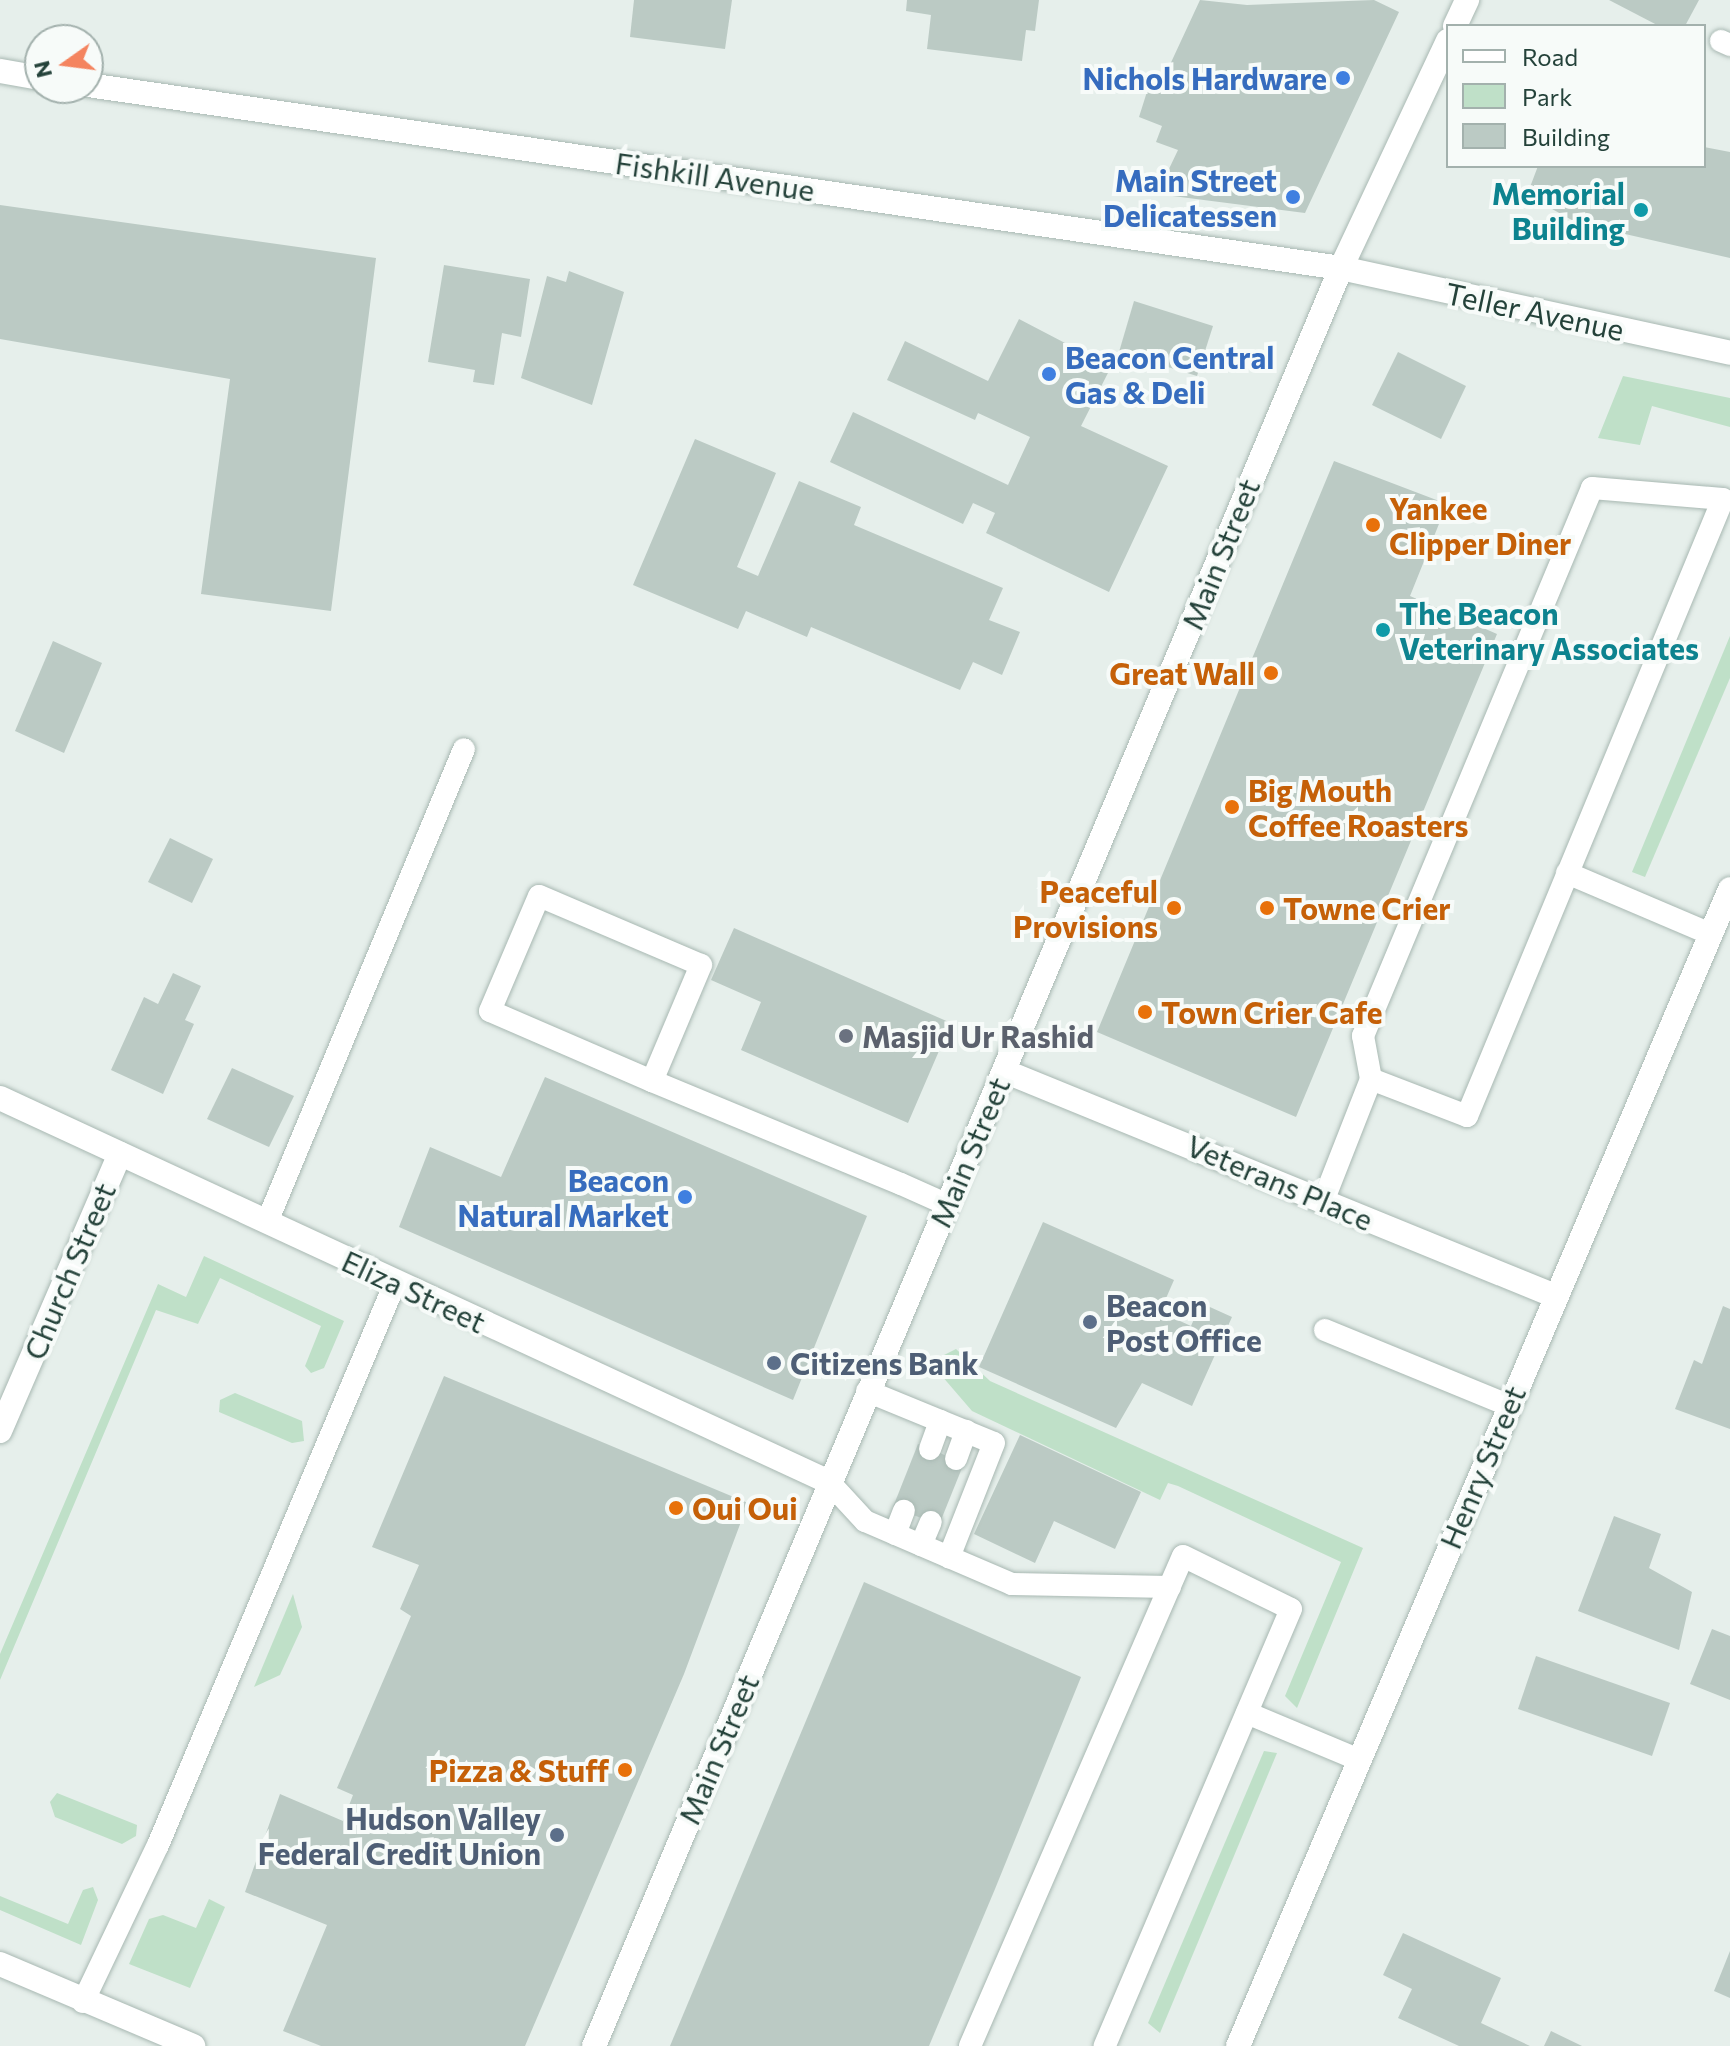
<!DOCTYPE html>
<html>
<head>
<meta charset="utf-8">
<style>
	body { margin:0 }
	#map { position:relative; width:1730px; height:2046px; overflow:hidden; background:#e6efeb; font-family:Commissioner,sans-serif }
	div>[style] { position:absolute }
	.green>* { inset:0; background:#bfe0c8 }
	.building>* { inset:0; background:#bbcac4 }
	.roads { filter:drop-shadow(0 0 2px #a8b8b2) drop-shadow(0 0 2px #a8b8b2) }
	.lane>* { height:22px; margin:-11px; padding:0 11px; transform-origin:11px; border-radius:11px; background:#fff }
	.street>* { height:24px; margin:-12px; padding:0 12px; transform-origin:12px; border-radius:12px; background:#fff }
	.secondary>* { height:24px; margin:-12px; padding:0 12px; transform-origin:12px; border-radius:12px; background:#fff }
	.dots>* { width:22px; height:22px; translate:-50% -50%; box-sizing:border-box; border:4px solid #f7fbf9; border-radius:50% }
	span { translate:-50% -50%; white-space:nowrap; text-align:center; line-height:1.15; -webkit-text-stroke:8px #f7fbf9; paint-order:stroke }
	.shop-label { font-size:30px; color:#366cbe; font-weight:700 }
	.right { translate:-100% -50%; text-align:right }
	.left { translate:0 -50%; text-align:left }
	.street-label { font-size:30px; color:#24423a }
	.culture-label { font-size:30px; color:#0d838f; font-weight:700 }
	.food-label { font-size:30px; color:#c56008; font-weight:700 }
	.worship-label { font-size:30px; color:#5b616d; font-weight:700 }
	.service-label { font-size:30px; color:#4e5e75; font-weight:700 }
	.legend { position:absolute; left:1446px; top:24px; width:260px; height:144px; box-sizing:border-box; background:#f7fbf9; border:2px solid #a3b1ad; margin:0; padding:10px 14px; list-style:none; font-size:24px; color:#24423a }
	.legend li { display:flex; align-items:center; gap:16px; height:40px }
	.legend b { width:40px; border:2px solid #a3b1ad }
	.north { position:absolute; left:24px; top:24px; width:80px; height:80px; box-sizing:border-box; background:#f7fbf9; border:2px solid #a3b1ad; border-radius:50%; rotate:256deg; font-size:22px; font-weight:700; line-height:32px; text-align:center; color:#24423a }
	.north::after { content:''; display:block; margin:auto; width:28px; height:36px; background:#f4845f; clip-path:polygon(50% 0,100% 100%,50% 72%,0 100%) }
</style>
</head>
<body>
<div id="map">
	<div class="green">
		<div style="clip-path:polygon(1623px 376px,1730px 398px,1730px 427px,1652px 406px,1640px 445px,1598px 438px)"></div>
		<div style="clip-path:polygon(1730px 636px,1730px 678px,1645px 877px,1632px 872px)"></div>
		<div style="clip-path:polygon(204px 1256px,344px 1321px,324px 1368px,311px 1373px,305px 1366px,321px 1326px,220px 1278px,198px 1324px,156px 1310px,0 1680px,0 1654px,158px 1284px,186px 1297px)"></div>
		<div style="clip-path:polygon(956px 1349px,990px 1381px,1363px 1548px,1297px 1708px,1285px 1696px,1341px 1562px,1178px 1486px,1168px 1483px,1160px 1500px,972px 1411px,935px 1368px,940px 1357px)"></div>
		<div style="clip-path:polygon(235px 1393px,302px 1421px,304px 1441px,292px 1443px,219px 1412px,220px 1400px)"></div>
		<div style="clip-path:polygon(293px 1594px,302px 1627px,280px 1675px,254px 1687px)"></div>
		<div style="clip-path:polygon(1264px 1751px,1277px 1753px,1160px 2033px,1148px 2023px)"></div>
		<div style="clip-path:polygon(57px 1793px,137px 1825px,136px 1836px,122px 1844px,55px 1817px,50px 1802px)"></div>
		<div style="clip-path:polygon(93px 1887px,98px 1900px,81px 1945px,0 1910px,0 1896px,68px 1924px,83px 1890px)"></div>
		<div style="clip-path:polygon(209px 1899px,225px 1907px,190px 1988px,129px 1964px,149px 1919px,163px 1915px,196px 1928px)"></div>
	</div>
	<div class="building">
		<div style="clip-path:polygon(634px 0,732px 0,725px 49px,630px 37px)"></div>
		<div style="clip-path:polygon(907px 0,1039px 0,1035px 31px,1026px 30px,1022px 61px,927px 49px,931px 15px,906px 11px)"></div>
		<div style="clip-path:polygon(1200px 0,1247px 5px,1374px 0,1399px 12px,1305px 213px,1157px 194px,1178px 150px,1156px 142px,1162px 126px,1139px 117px,1151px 79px,1161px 84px)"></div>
		<div style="clip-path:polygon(1609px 0,1699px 0,1685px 26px,1659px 26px)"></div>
		<div style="clip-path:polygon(1704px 147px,1730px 152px,1730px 258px,1612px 231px,1604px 238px,1527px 195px,1538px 166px,1704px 166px)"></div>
		<div style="clip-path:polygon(0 205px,376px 258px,331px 611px,201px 594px,230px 379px,0 339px)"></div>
		<div style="clip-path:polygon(444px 265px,530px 279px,521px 337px,502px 333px,494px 385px,473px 382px,475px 370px,428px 362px)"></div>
		<div style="clip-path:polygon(569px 271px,624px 292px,592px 405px,521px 378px,547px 276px,566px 282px)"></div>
		<div style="clip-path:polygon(1134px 301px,1213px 326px,1197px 376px,1119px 352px)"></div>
		<div style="clip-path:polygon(1019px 319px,1111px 367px,1081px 426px,1168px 466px,1109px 592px,986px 533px,995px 513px,973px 503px,963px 524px,830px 462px,853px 412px,1008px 485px,1030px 437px,978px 413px,975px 420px,887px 380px,905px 341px,988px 381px)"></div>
		<div style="clip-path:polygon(1398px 352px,1466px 386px,1441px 439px,1372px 405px)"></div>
		<div style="clip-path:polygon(695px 439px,776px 473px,737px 567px,758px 576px,799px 481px,861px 507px,854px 525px,1003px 588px,989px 620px,1020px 632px,1002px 675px,973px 662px,960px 690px,811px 627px,807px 637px,746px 611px,738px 629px,633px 585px)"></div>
		<div style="clip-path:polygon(1334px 461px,1447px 504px,1410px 596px,1497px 634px,1296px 1117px,1097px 1032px)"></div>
		<div style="clip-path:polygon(53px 641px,102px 663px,64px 753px,15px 731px)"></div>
		<div style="clip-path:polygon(170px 838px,213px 859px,192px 903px,148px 882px)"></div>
		<div style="clip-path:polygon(734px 928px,951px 1023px,908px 1123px,741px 1050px,761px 1002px,711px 980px)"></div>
		<div style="clip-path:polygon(173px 973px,201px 986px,185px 1020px,194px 1024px,163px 1094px,111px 1070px,144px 997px,158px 1004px)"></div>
		<div style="clip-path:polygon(232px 1068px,294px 1096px,269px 1147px,207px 1119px)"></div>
		<div style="clip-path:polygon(545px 1077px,867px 1216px,793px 1400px,399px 1227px,430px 1147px,501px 1177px)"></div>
		<div style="clip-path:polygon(1043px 1222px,1174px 1280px,1160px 1312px,1191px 1326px,1201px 1303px,1232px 1317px,1192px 1406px,1142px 1383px,1116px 1428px,979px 1367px)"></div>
		<div style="clip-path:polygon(1723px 1306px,1730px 1309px,1730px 1429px,1675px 1409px,1694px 1360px,1702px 1364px)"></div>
		<div style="clip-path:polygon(444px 1376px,748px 1503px,684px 1674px,525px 2046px,321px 2046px,283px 2031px,327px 1925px,245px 1892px,280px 1794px,343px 1821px,353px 1795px,337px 1788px,411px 1616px,400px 1609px,419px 1565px,372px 1547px)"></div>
		<div style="clip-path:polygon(1020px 1435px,1141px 1492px,1115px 1549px,1054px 1521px,1035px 1563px,974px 1534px)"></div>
		<div style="clip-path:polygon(918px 1444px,964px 1463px,939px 1525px,893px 1507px)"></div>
		<div style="clip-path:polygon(1614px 1516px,1661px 1534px,1649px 1568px,1692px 1592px,1679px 1650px,1578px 1611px)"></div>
		<div style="clip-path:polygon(864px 1582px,1081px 1677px,995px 1889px,929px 2046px,670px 2046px)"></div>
		<div style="clip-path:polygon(1712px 1629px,1730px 1636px,1730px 1700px,1690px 1684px)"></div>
		<div style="clip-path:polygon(1536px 1656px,1670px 1703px,1652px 1756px,1518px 1709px)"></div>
		<div style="clip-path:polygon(1403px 1933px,1501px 1978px,1481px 2023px,1530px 2046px,1459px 2046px,1398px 2018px,1412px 1989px,1383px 1975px)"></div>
		<div style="clip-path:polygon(1730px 1951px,1730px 1998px,1714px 1991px)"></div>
		<div style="clip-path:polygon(1551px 2031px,1582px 2046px,1544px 2046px)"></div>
	</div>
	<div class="roads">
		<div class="lane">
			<div style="left:1721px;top:41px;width:10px;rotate:24deg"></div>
			<div style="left:1592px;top:488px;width:131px;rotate:4.8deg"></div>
			<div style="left:1723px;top:499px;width:668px;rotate:112.53deg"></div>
			<div style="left:1467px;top:1116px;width:103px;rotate:-158.9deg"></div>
			<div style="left:1371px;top:1079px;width:44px;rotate:-100.5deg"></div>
			<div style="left:1363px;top:1036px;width:594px;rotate:-67.32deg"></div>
			<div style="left:1567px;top:873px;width:156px;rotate:23deg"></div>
			<div style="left:652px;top:1081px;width:126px;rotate:-67.1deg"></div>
			<div style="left:701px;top:965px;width:176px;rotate:-156.9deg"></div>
			<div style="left:539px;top:896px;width:125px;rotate:113.1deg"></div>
			<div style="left:490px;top:1011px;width:176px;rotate:23.4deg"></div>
			<div style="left:652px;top:1081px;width:269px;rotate:22.5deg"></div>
			<div style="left:901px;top:1184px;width:49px;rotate:24deg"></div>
			<div style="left:1324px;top:1199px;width:129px;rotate:-68.6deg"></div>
			<div style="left:267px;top:1222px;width:512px;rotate:-67.39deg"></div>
			<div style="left:1325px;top:1330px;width:198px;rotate:22.3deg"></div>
			<div style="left:867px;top:1391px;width:137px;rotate:22.3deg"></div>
			<div style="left:994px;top:1443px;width:123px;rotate:111.5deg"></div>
			<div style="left:930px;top:1449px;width:30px;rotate:-70deg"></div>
			<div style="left:956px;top:1459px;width:30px;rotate:-70deg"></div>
			<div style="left:829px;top:1482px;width:53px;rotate:47.3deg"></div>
			<div style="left:865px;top:1521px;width:160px;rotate:23.2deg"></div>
			<div style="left:1012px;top:1584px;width:158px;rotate:1.1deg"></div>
			<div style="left:895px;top:1534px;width:25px;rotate:-69deg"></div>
			<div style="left:921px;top:1545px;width:25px;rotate:-67deg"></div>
			<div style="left:1247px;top:1713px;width:119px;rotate:22.7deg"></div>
			<div style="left:83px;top:2002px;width:174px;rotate:-64.5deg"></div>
			<div style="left:158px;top:1845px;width:610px;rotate:-67.13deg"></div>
			<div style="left:970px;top:2046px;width:534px;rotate:-66.51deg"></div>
			<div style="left:1183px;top:1556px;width:120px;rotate:26.1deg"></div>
			<div style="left:1291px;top:1609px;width:475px;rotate:113.1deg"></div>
		</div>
		<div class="street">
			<div style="left:1455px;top:26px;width:29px;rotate:-65deg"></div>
			<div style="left:1341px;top:268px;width:251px;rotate:-64.8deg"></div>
			<div style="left:1004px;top:1071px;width:595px;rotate:22.21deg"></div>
			<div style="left:0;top:1098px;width:914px;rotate:24.85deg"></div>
			<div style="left:0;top:1431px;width:302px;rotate:-66.6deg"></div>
			<div style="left:0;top:1964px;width:210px;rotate:23deg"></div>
			<div style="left:1238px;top:2046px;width:1257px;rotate:-66.96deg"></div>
		</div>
		<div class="secondary">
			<div style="left:0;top:71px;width:41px;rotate:9.9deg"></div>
			<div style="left:88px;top:85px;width:1266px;rotate:8.31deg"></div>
			<div style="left:1341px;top:268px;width:398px;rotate:12.3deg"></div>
			<div style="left:594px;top:2046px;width:1929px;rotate:-67.21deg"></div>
		</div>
	</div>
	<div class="dots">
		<div style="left:1343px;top:78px;background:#3f7fe0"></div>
		<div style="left:1293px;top:197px;background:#3f7fe0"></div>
		<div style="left:1641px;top:210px;background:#0f9aa8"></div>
		<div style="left:1049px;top:374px;background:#3f7fe0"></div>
		<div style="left:1373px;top:525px;background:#e8710a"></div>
		<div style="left:1383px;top:630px;background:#0f9aa8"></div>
		<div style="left:1271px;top:673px;background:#e8710a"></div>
		<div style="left:1232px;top:807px;background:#e8710a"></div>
		<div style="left:1174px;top:908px;background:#e8710a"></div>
		<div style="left:1267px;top:908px;background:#e8710a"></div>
		<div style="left:1145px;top:1012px;background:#e8710a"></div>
		<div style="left:846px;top:1036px;background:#6b7280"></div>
		<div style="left:685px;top:1197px;background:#3f7fe0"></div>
		<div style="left:1090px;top:1322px;background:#5c6f8a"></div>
		<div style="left:774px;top:1363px;background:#5c6f8a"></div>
		<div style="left:676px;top:1508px;background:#e8710a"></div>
		<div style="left:625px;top:1770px;background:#e8710a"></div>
		<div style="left:557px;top:1835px;background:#5c6f8a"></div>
	</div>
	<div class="shop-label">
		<span class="right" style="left:1327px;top:78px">Nichols Hardware</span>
		<span class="right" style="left:1277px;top:197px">Main Street<br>Delicatessen</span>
		<span class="left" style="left:1065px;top:374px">Beacon Central<br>Gas &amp; Deli</span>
		<span class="right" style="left:669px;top:1197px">Beacon<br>Natural Market</span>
	</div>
	<div class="street-label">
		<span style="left:715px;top:176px;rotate:8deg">Fishkill Avenue</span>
		<span style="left:1535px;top:311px;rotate:12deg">Teller Avenue</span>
		<span style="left:1220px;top:554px;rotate:-68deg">Main Street</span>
		<span style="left:969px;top:1152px;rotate:-67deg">Main Street</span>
		<span style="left:1280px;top:1182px;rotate:23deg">Veterans Place</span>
		<span style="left:69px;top:1271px;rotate:-67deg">Church Street</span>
		<span style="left:414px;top:1291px;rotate:25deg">Eliza Street</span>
		<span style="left:1482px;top:1467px;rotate:-67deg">Henry Street</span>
		<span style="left:718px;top:1749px;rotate:-67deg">Main Street</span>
	</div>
	<div class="culture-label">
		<span class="right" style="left:1625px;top:210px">Memorial<br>Building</span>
		<span class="left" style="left:1399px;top:630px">The Beacon<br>Veterinary Associates</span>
	</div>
	<div class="food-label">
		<span class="left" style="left:1389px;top:525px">Yankee<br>Clipper Diner</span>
		<span class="right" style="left:1255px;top:673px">Great Wall</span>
		<span class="left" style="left:1248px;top:807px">Big Mouth<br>Coffee Roasters</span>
		<span class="right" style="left:1158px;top:908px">Peaceful<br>Provisions</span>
		<span class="left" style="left:1283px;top:908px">Towne Crier</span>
		<span class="left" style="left:1161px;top:1012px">Town Crier Cafe</span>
		<span class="left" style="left:692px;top:1508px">Oui Oui</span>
		<span class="right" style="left:609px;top:1770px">Pizza &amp; Stuff</span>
	</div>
	<div class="worship-label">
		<span class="left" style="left:862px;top:1036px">Masjid Ur Rashid</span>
	</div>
	<div class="service-label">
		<span class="left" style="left:1106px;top:1322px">Beacon<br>Post Office</span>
		<span class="left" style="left:790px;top:1363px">Citizens Bank</span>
		<span class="right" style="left:541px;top:1835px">Hudson Valley<br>Federal Credit Union</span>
	</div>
	<ul class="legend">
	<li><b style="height:10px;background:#fff"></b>Road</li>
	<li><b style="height:22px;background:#bfe0c8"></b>Park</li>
	<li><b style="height:22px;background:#bbcac4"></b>Building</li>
	</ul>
	<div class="north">N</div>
</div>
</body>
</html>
